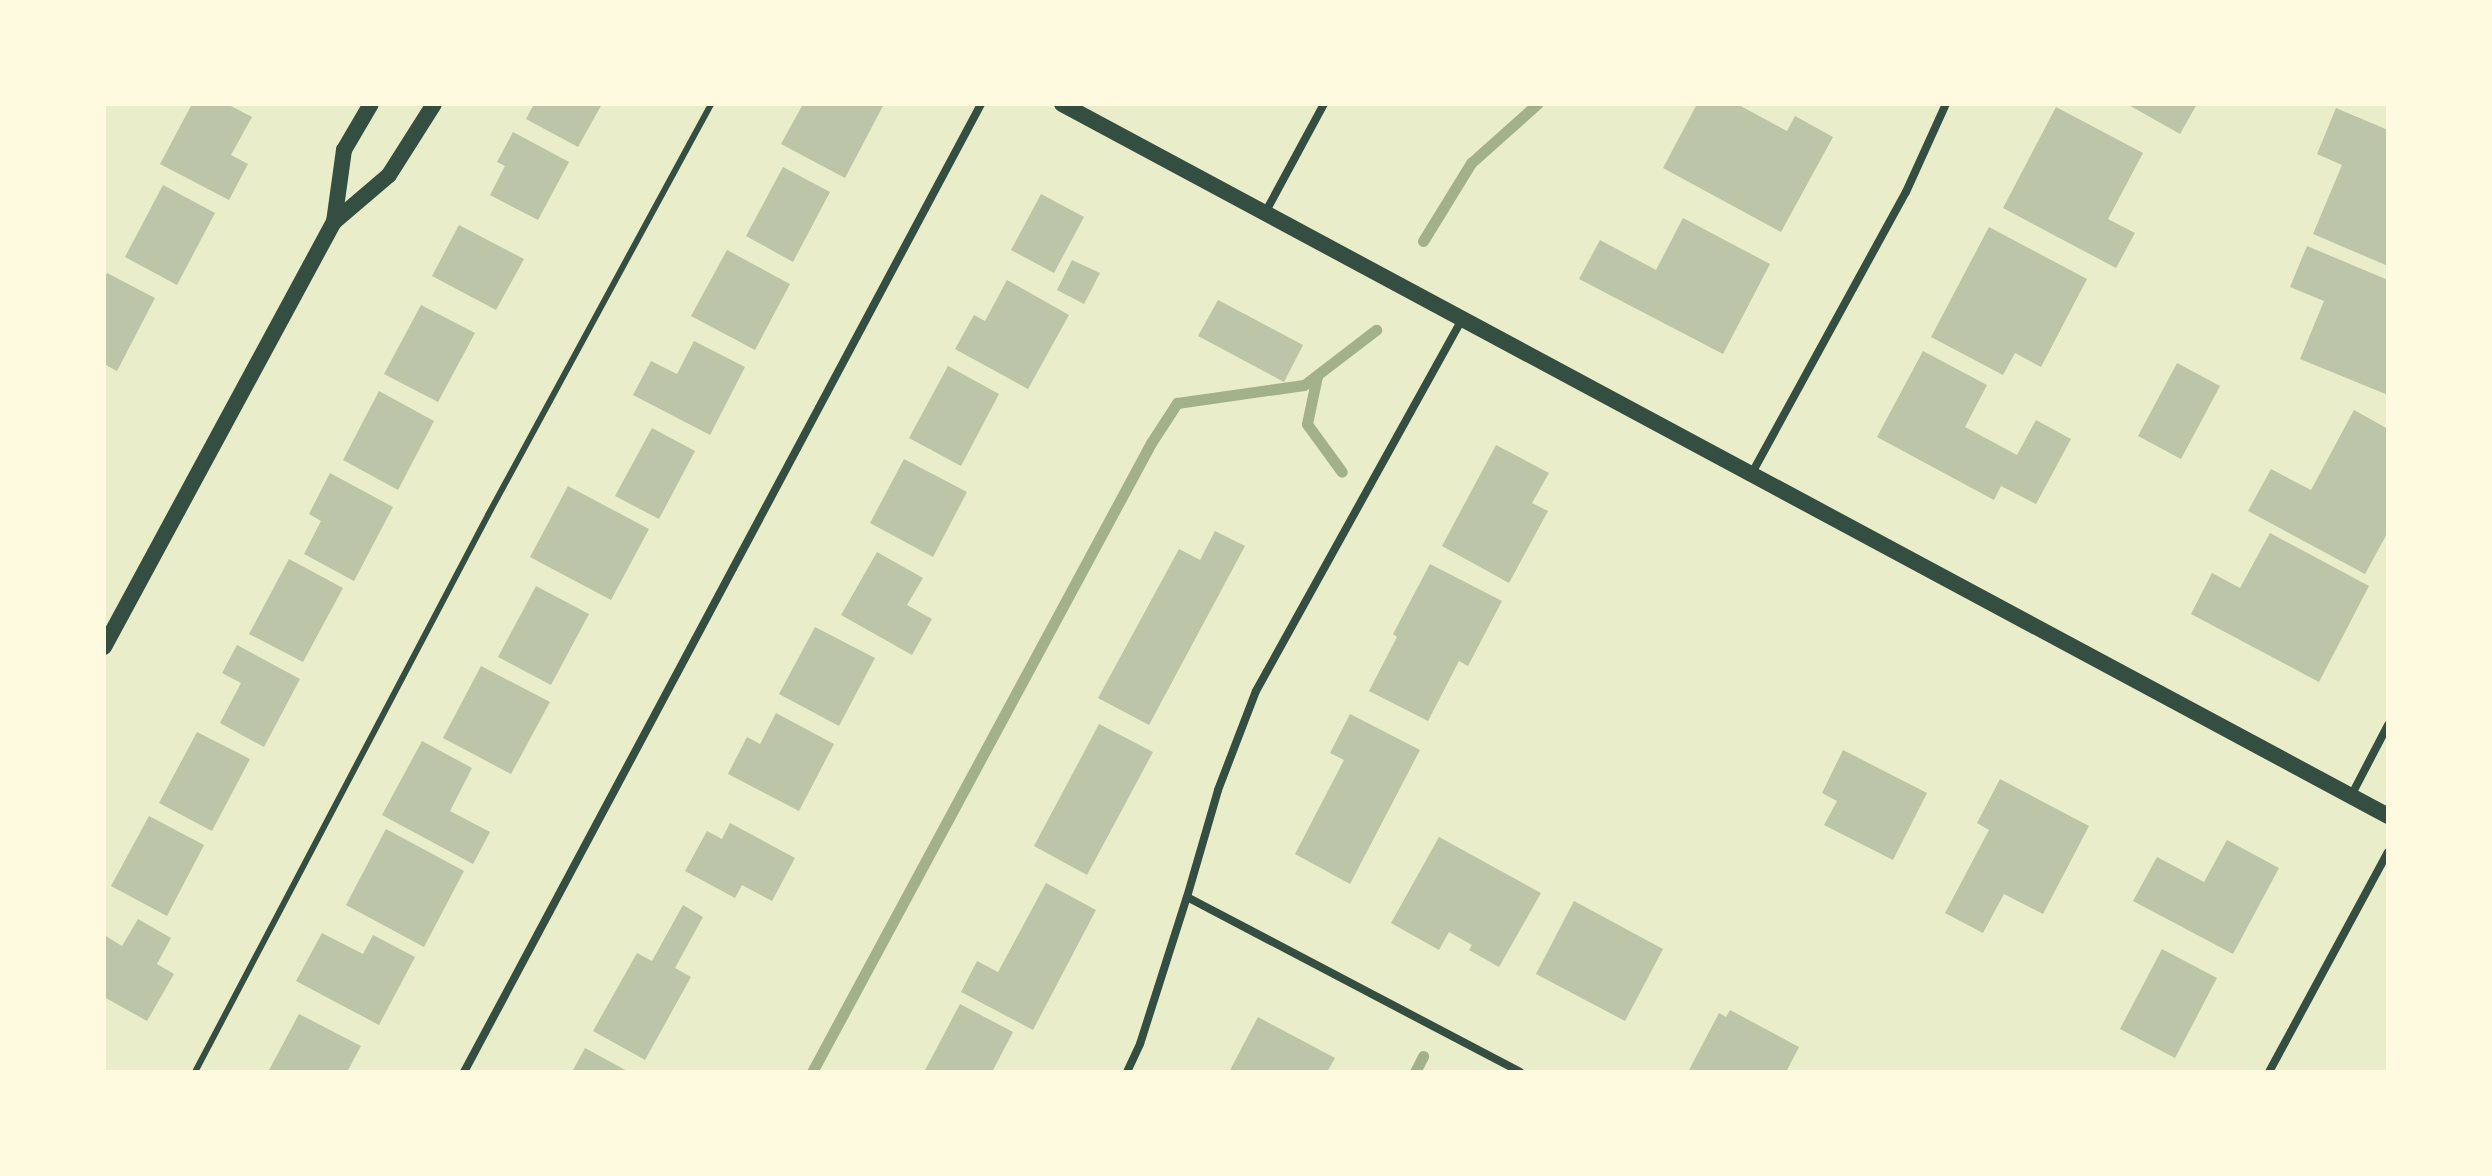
<!DOCTYPE html>
<html>
<head>
<meta charset="utf-8">
<style>
	body { margin:0 }
	#map { position:relative; width:2492px; height:1176px; overflow:hidden; background:#e9edc9; font-family:"Archivo Narrow",sans-serif }
	div>[style] { position:absolute }
	.stream>* { height:11px; margin:-5.5px; padding:0 5.5px; transform-origin:5.5px; border-radius:5.5px; background:#a3b18a }
	.building>* { inset:0; background:#bcc5a7 }
	.service>* { height:6px; margin:-3px; padding:0 3px; transform-origin:3px; border-radius:3px; background:#344e41 }
	.minor>* { height:8px; margin:-4px; padding:0 4px; transform-origin:4px; border-radius:4px; background:#344e41 }
	.secondary>* { height:16px; margin:-8px; padding:0 8px; transform-origin:8px; border-radius:8px; background:#344e41 }
	span { translate:-50% -50%; white-space:nowrap; text-align:center; line-height:1.15; -webkit-text-stroke:7px #fefae0; paint-order:stroke }
	.frame { position:absolute; inset:0; border:106px solid #fefae0; pointer-events:none }
</style>
</head>
<body>
<div id="map">
	<div class="stream">
		<div style="left:1423px;top:241px;width:92px;rotate:-58.4deg"></div>
		<div style="left:1471px;top:163px;width:89px;rotate:-41.8deg"></div>
		<div style="left:1317px;top:376px;width:49px;rotate:101.8deg"></div>
		<div style="left:1307px;top:424px;width:59px;rotate:53.9deg"></div>
		<div style="left:812px;top:1072px;width:715px;rotate:-61.68deg"></div>
		<div style="left:1151px;top:443px;width:48px;rotate:-57deg"></div>
		<div style="left:1177px;top:403px;width:128px;rotate:-8.1deg"></div>
		<div style="left:1304px;top:385px;width:91px;rotate:-37.4deg"></div>
		<div style="left:1415px;top:1072px;width:18px;rotate:-63deg"></div>
	</div>
	<div class="building">
		<div style="clip-path:polygon(192px 104px,227px 104px,252px 117px,231px 155px,248px 164px,229px 200px,160px 164px)"></div>
		<div style="clip-path:polygon(534px 104px,602px 104px,578px 147px,526px 119px)"></div>
		<div style="clip-path:polygon(803px 104px,884px 104px,845px 178px,781px 144px)"></div>
		<div style="clip-path:polygon(1697px 104px,1737px 104px,1787px 131px,1795px 116px,1833px 137px,1781px 232px,1663px 168px)"></div>
		<div style="clip-path:polygon(2127px 104px,2197px 104px,2180px 134px)"></div>
		<div style="clip-path:polygon(2056px 107px,2143px 153px,2108px 219px,2135px 233px,2116px 268px,2003px 208px)"></div>
		<div style="clip-path:polygon(2336px 108px,2388px 130px,2388px 266px,2313px 234px,2342px 165px,2317px 154px)"></div>
		<div style="clip-path:polygon(513px 132px,569px 162px,538px 220px,490px 195px,505px 166px,497px 162px)"></div>
		<div style="clip-path:polygon(783px 167px,830px 192px,793px 262px,746px 236px)"></div>
		<div style="clip-path:polygon(163px 185px,215px 213px,177px 285px,125px 257px)"></div>
		<div style="clip-path:polygon(1041px 194px,1084px 217px,1054px 273px,1011px 250px)"></div>
		<div style="clip-path:polygon(1683px 218px,1770px 264px,1723px 354px,1579px 279px,1600px 240px,1656px 270px)"></div>
		<div style="clip-path:polygon(459px 225px,524px 259px,496px 310px,432px 276px)"></div>
		<div style="clip-path:polygon(1989px 227px,2087px 279px,2041px 367px,2015px 353px,2003px 375px,1931px 337px)"></div>
		<div style="clip-path:polygon(2307px 246px,2388px 280px,2388px 395px,2300px 359px,2324px 301px,2290px 287px)"></div>
		<div style="clip-path:polygon(727px 250px,790px 284px,755px 350px,691px 316px)"></div>
		<div style="clip-path:polygon(1072px 260px,1100px 273px,1084px 304px,1057px 290px)"></div>
		<div style="clip-path:polygon(107px 273px,155px 298px,117px 371px,104px 364px,104px 279px)"></div>
		<div style="clip-path:polygon(1007px 280px,1069px 315px,1028px 389px,955px 349px,974px 315px,985px 321px)"></div>
		<div style="clip-path:polygon(1218px 300px,1303px 345px,1284px 382px,1198px 336px)"></div>
		<div style="clip-path:polygon(421px 305px,475px 333px,438px 402px,384px 374px)"></div>
		<div style="clip-path:polygon(694px 341px,745px 367px,710px 435px,633px 395px,651px 361px,677px 374px)"></div>
		<div style="clip-path:polygon(1923px 351px,1987px 385px,1965px 427px,2017px 455px,2036px 420px,2071px 439px,2036px 504px,2001px 486px,1994px 500px,1877px 437px)"></div>
		<div style="clip-path:polygon(2177px 363px,2220px 386px,2181px 459px,2138px 436px)"></div>
		<div style="clip-path:polygon(948px 366px,999px 394px,961px 466px,909px 438px)"></div>
		<div style="clip-path:polygon(379px 391px,434px 421px,398px 490px,343px 460px)"></div>
		<div style="clip-path:polygon(2354px 410px,2388px 429px,2388px 532px,2365px 574px,2248px 511px,2271px 469px,2311px 490px)"></div>
		<div style="clip-path:polygon(652px 428px,695px 451px,659px 519px,615px 496px)"></div>
		<div style="clip-path:polygon(1496px 445px,1549px 473px,1532px 503px,1548px 511px,1509px 583px,1442px 546px)"></div>
		<div style="clip-path:polygon(904px 459px,967px 492px,933px 557px,870px 523px)"></div>
		<div style="clip-path:polygon(330px 473px,393px 507px,354px 581px,304px 554px,321px 521px,309px 514px)"></div>
		<div style="clip-path:polygon(568px 486px,649px 529px,611px 600px,530px 557px)"></div>
		<div style="clip-path:polygon(1215px 531px,1245px 546px,1149px 725px,1098px 698px,1179px 549px,1200px 560px)"></div>
		<div style="clip-path:polygon(2270px 533px,2369px 586px,2319px 682px,2191px 614px,2212px 573px,2240px 588px)"></div>
		<div style="clip-path:polygon(877px 552px,923px 578px,907px 605px,932px 619px,912px 655px,841px 615px)"></div>
		<div style="clip-path:polygon(289px 559px,343px 588px,303px 662px,249px 634px)"></div>
		<div style="clip-path:polygon(1430px 564px,1502px 601px,1468px 666px,1459px 661px,1428px 721px,1369px 691px,1397px 637px,1393px 634px)"></div>
		<div style="clip-path:polygon(536px 586px,589px 614px,551px 685px,498px 657px)"></div>
		<div style="clip-path:polygon(815px 627px,875px 658px,839px 726px,779px 694px)"></div>
		<div style="clip-path:polygon(237px 645px,300px 679px,264px 747px,220px 723px,241px 683px,222px 673px)"></div>
		<div style="clip-path:polygon(481px 666px,550px 702px,511px 774px,443px 738px)"></div>
		<div style="clip-path:polygon(776px 713px,834px 744px,799px 811px,728px 774px,747px 737px,760px 744px)"></div>
		<div style="clip-path:polygon(1350px 714px,1420px 750px,1350px 884px,1295px 854px,1344px 760px,1330px 753px)"></div>
		<div style="clip-path:polygon(1099px 724px,1153px 752px,1087px 875px,1034px 846px)"></div>
		<div style="clip-path:polygon(197px 732px,250px 759px,212px 831px,159px 803px)"></div>
		<div style="clip-path:polygon(422px 741px,472px 768px,450px 811px,490px 832px,473px 864px,382px 815px)"></div>
		<div style="clip-path:polygon(1843px 750px,1927px 793px,1893px 860px,1824px 825px,1837px 801px,1822px 793px)"></div>
		<div style="clip-path:polygon(2000px 779px,2089px 826px,2043px 914px,2004px 894px,1983px 933px,1945px 913px,1989px 830px,1977px 823px)"></div>
		<div style="clip-path:polygon(149px 816px,204px 845px,167px 916px,111px 886px)"></div>
		<div style="clip-path:polygon(730px 823px,795px 858px,772px 901px,742px 885px,735px 898px,685px 871px,707px 831px,722px 839px)"></div>
		<div style="clip-path:polygon(386px 829px,464px 871px,424px 947px,346px 905px)"></div>
		<div style="clip-path:polygon(1439px 837px,1541px 893px,1499px 967px,1469px 950px,1472px 945px,1449px 932px,1439px 950px,1391px 923px)"></div>
		<div style="clip-path:polygon(2227px 840px,2279px 868px,2233px 954px,2133px 901px,2157px 857px,2204px 882px)"></div>
		<div style="clip-path:polygon(1046px 883px,1096px 910px,1033px 1030px,961px 992px,977px 961px,998px 972px)"></div>
		<div style="clip-path:polygon(1574px 901px,1663px 949px,1625px 1021px,1536px 974px)"></div>
		<div style="clip-path:polygon(683px 905px,703px 917px,675px 968px,691px 977px,645px 1060px,593px 1031px,637px 953px,652px 961px)"></div>
		<div style="clip-path:polygon(138px 919px,171px 938px,157px 964px,174px 974px,147px 1021px,104px 997px,104px 935px,122px 946px)"></div>
		<div style="clip-path:polygon(322px 933px,363px 954px,373px 935px,415px 957px,379px 1025px,296px 981px)"></div>
		<div style="clip-path:polygon(2162px 949px,2217px 978px,2175px 1058px,2120px 1029px)"></div>
		<div style="clip-path:polygon(960px 1004px,1013px 1032px,992px 1072px,924px 1072px)"></div>
		<div style="clip-path:polygon(1730px 1010px,1799px 1047px,1786px 1072px,1688px 1072px,1719px 1013px,1726px 1017px)"></div>
		<div style="clip-path:polygon(299px 1014px,361px 1046px,347px 1072px,268px 1072px)"></div>
		<div style="clip-path:polygon(1258px 1017px,1335px 1058px,1327px 1072px,1229px 1072px)"></div>
		<div style="clip-path:polygon(585px 1048px,629px 1072px,572px 1072px)"></div>
	</div>
	<div class="service">
		<div style="left:195px;top:1072px;width:629px;rotate:-62.25deg"></div>
		<div style="left:488px;top:515px;width:468px;rotate:-61.5deg"></div>
	</div>
	<div class="minor">
		<div style="left:1265px;top:213px;width:124px;rotate:-61.6deg"></div>
		<div style="left:1752px;top:473px;width:320px;rotate:-61.3deg"></div>
		<div style="left:1906px;top:192px;width:97px;rotate:-65.6deg"></div>
		<div style="left:2351px;top:796px;width:80px;rotate:-62.5deg"></div>
		<div style="left:1187px;top:897px;width:376px;rotate:27.7deg"></div>
		<div style="left:464px;top:1072px;width:1097px;rotate:-61.89deg"></div>
		<div style="left:1127px;top:1072px;width:31px;rotate:-65deg"></div>
		<div style="left:1140px;top:1044px;width:154px;rotate:-72.3deg"></div>
		<div style="left:1187px;top:897px;width:111px;rotate:-73.8deg"></div>
		<div style="left:1218px;top:790px;width:106px;rotate:-69deg"></div>
		<div style="left:1256px;top:691px;width:424px;rotate:-61deg"></div>
		<div style="left:2269px;top:1072px;width:250px;rotate:-61.6deg"></div>
	</div>
	<div class="secondary">
		<div style="left:1062px;top:104px;width:1505px;rotate:28.23deg"></div>
		<div style="left:334px;top:222px;width:72px;rotate:-40.5deg"></div>
		<div style="left:389px;top:175px;width:84px;rotate:-57.6deg"></div>
		<div style="left:104px;top:647px;width:483px;rotate:-61.6deg"></div>
		<div style="left:334px;top:222px;width:73px;rotate:-82.1deg"></div>
		<div style="left:344px;top:150px;width:53px;rotate:-59.6deg"></div>
	</div>
	<div class="frame"></div>
</div>
</body>
</html>
